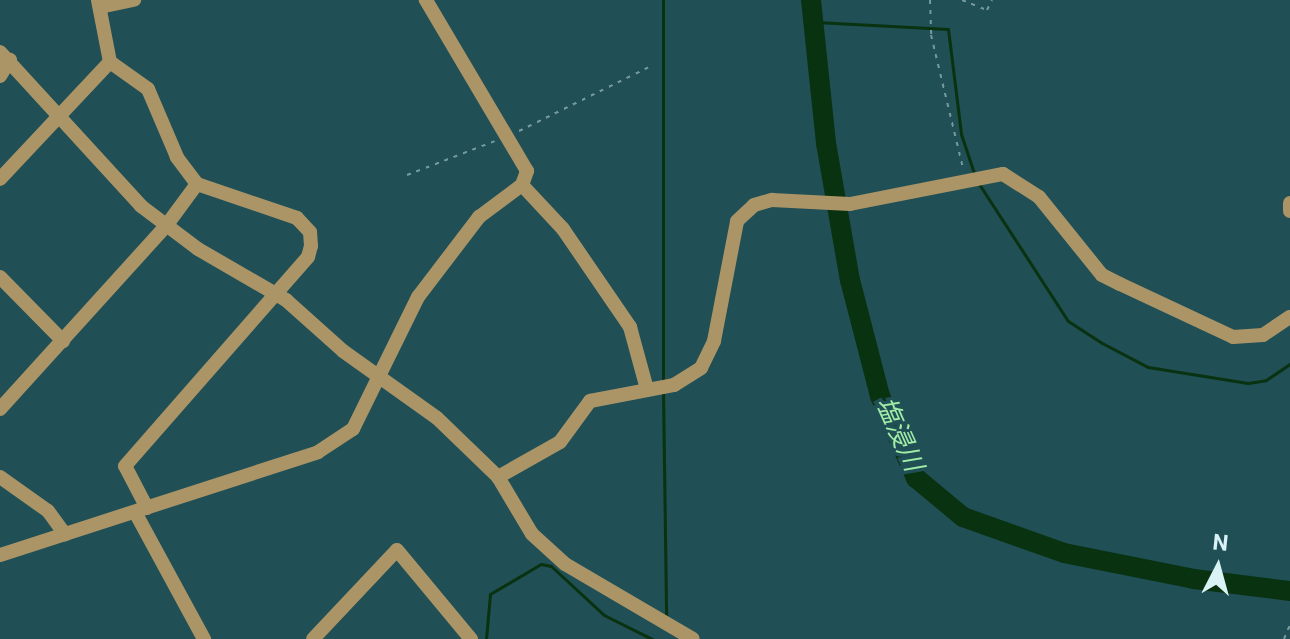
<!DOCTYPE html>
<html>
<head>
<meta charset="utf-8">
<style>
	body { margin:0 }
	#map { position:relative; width:1290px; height:639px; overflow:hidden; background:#204f55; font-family:Roboto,"Noto Sans JP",sans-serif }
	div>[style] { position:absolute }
	.stream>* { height:3px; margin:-1.5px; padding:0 1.5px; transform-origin:1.5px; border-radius:1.5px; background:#093210 }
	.river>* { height:20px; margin:-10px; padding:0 10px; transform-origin:10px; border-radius:10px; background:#093210 }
	.path>* { height:2px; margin-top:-1px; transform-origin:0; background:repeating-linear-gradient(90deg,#769b9f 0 4px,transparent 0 10px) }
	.minor>* { height:14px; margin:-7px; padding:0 7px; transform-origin:7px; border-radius:7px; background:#ab9567 }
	span { translate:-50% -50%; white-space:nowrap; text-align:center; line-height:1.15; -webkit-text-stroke:7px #204f55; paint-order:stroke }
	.water-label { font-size:26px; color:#a1eda6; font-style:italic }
	.north { position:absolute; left:1178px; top:527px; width:80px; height:80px; -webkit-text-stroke:6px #204f55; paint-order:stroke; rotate:6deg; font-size:22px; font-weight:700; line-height:32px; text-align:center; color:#d9f2f5 }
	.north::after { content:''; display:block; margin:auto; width:28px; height:36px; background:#d9f2f5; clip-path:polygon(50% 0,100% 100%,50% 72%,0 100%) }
</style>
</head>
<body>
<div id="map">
	<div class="stream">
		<div style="left:816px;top:22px;width:132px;rotate:3deg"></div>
		<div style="left:948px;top:29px;width:106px;rotate:82.9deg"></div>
		<div style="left:961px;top:134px;width:41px;rotate:71.6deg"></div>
		<div style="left:979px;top:184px;width:163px;rotate:57deg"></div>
		<div style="left:1068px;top:321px;width:40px;rotate:32.9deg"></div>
		<div style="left:1102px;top:343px;width:52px;rotate:27.6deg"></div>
		<div style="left:1148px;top:367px;width:101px;rotate:9.1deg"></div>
		<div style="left:1248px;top:383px;width:18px;rotate:-9deg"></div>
		<div style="left:1266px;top:380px;width:29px;rotate:-34deg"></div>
		<div style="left:663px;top:383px;width:383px;rotate:-90deg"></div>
		<div style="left:663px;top:391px;width:228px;rotate:89.2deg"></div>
		<div style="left:486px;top:639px;width:45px;rotate:-84.9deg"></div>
		<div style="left:490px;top:594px;width:59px;rotate:-30.5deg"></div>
		<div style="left:541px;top:564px;width:10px;rotate:11deg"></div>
		<div style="left:551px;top:566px;width:72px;rotate:42.8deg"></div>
		<div style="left:604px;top:615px;width:54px;rotate:26.6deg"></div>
	</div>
	<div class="river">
		<div style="left:811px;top:0;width:144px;rotate:84deg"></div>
		<div style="left:826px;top:143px;width:139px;rotate:80.1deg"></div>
		<div style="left:850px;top:280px;width:120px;rotate:75.5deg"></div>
		<div style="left:880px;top:396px;width:90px;rotate:66.3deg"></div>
		<div style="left:916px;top:478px;width:61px;rotate:39.7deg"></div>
		<div style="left:963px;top:517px;width:107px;rotate:19.6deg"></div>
		<div style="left:1064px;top:553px;width:133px;rotate:11.3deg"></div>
		<div style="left:1194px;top:579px;width:97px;rotate:7.1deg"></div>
	</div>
	<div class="path">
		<div style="left:930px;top:0;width:35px;rotate:88deg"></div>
		<div style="left:931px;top:35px;width:137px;rotate:76.5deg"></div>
		<div style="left:962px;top:0;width:27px;rotate:22deg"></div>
		<div style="left:987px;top:10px;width:11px;rotate:-63deg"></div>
		<div style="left:519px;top:131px;width:147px;rotate:-26.2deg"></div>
		<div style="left:407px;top:175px;width:94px;rotate:-21.1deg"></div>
		<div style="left:1284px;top:639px;width:15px;rotate:-67deg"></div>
	</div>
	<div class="minor">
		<div style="left:100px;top:7px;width:35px;rotate:-12deg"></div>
		<div style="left:0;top:52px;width:209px;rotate:47.5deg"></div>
		<div style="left:141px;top:206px;width:71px;rotate:37deg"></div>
		<div style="left:198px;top:249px;width:102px;rotate:30.1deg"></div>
		<div style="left:286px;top:300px;width:76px;rotate:41.8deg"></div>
		<div style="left:343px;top:351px;width:115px;rotate:35.5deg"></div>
		<div style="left:437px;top:418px;width:85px;rotate:44deg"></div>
		<div style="left:498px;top:477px;width:66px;rotate:59.2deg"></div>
		<div style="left:532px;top:534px;width:45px;rotate:42.3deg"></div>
		<div style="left:565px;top:564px;width:148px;rotate:30.4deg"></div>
		<div style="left:0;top:76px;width:19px;rotate:-58deg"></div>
		<div style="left:0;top:179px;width:161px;rotate:-46.8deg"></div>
		<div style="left:110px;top:62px;width:63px;rotate:-101deg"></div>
		<div style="left:522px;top:185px;width:60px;rotate:47deg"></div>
		<div style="left:563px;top:229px;width:119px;rotate:55.6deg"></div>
		<div style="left:630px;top:327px;width:64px;rotate:74.7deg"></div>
		<div style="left:1290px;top:203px;width:8px;rotate:90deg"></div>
		<div style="left:0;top:277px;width:90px;rotate:45.5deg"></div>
		<div style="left:0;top:409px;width:247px;rotate:-47.8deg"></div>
		<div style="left:166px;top:226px;width:52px;rotate:-53.6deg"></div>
		<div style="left:197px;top:184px;width:34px;rotate:-127deg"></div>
		<div style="left:177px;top:157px;width:74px;rotate:-113.1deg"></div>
		<div style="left:148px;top:89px;width:47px;rotate:-144.6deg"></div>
		<div style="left:0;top:477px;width:59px;rotate:35.3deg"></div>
		<div style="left:48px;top:511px;width:29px;rotate:54deg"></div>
		<div style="left:498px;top:477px;width:71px;rotate:-29.4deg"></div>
		<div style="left:560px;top:442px;width:51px;rotate:-53.8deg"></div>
		<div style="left:590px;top:401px;width:86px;rotate:-10.8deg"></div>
		<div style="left:674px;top:385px;width:32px;rotate:-32deg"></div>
		<div style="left:701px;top:368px;width:30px;rotate:-64deg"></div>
		<div style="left:714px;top:341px;width:122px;rotate:-79.1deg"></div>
		<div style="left:737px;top:221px;width:23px;rotate:-43deg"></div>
		<div style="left:754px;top:205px;width:19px;rotate:-16deg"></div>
		<div style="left:772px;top:200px;width:78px;rotate:2.9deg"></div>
		<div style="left:850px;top:204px;width:156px;rotate:-11.1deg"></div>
		<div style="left:1003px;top:174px;width:43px;rotate:32.6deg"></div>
		<div style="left:1039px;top:197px;width:100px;rotate:51.1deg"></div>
		<div style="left:1102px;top:275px;width:20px;rotate:27deg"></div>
		<div style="left:1120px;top:284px;width:125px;rotate:25.1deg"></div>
		<div style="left:1233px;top:337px;width:30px;rotate:-4deg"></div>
		<div style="left:1263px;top:335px;width:32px;rotate:-34deg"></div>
		<div style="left:147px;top:508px;width:47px;rotate:-117.6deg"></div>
		<div style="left:125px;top:466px;width:278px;rotate:-48.8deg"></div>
		<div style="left:308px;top:257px;width:11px;rotate:-75deg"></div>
		<div style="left:311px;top:246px;width:14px;rotate:-94deg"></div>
		<div style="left:310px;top:232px;width:19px;rotate:-133deg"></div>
		<div style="left:297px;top:218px;width:106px;rotate:-161.2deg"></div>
		<div style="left:135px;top:512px;width:145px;rotate:61.5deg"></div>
		<div style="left:0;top:555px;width:334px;rotate:-17.9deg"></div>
		<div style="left:318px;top:452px;width:42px;rotate:-33.3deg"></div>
		<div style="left:353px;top:429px;width:147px;rotate:-63.8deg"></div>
		<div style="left:418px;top:297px;width:101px;rotate:-52.7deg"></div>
		<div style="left:479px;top:217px;width:54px;rotate:-36.7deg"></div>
		<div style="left:522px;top:185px;width:15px;rotate:-70deg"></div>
		<div style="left:527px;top:171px;width:199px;rotate:-120.6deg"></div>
		<div style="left:313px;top:639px;width:122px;rotate:-46.7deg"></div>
		<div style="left:397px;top:550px;width:116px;rotate:50.3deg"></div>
	</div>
	<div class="water-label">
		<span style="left:899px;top:434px;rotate:66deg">塩浸川</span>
	</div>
	<div class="north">N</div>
</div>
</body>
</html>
